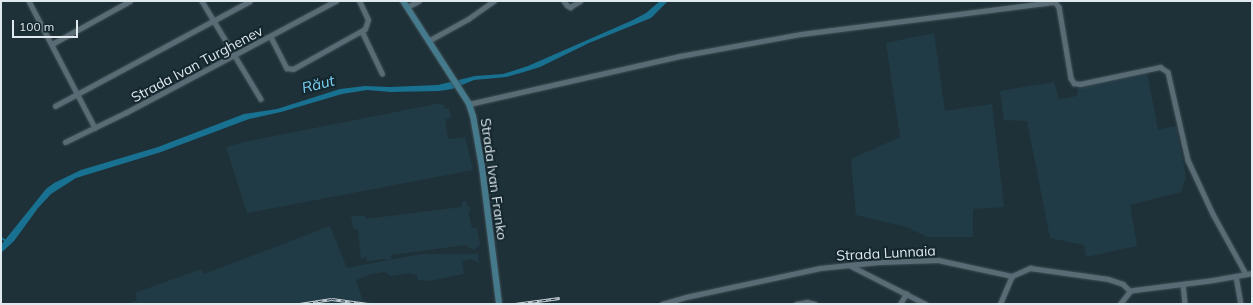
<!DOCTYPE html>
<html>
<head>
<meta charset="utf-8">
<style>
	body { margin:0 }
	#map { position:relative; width:1253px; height:305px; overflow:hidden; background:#1f3138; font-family:Mulish,sans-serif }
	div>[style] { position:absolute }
	.built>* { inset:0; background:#213b46 }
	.water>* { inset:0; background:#187190 }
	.stream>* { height:1.5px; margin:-0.75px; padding:0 0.75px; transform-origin:0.75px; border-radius:0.75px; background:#187190 }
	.roads { filter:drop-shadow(0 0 1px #3f4e55) drop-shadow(0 0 1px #3f4e55) }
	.minor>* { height:4.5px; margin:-2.25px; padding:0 2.25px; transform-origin:2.25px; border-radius:2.25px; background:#596c75 }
	.secondary>* { height:6px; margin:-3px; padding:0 3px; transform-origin:3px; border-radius:3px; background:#457a8d }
	.rail>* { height:3px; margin-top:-1.5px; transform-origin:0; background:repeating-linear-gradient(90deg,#15272e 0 4.5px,#c9d4d9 0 9px); box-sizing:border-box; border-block:1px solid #c9d4d9 }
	span { translate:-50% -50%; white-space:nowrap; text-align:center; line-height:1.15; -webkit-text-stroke:4px #15272e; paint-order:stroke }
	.street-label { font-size:14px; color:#dfe9ee }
	.water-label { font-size:15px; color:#7bd1f5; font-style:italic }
	.frame { position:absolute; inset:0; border:2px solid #dfe9ee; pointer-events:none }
	.scale { position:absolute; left:12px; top:20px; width:66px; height:18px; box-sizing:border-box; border:2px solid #dfe9ee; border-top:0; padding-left:5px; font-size:12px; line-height:14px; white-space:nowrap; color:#dfe9ee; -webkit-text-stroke:3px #15272e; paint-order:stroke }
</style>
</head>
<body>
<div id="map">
	<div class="built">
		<div style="clip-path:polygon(934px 33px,945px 111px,992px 104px,1004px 207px,973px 209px,973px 237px,927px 237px,907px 227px,856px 215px,851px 159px,900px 137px,886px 43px)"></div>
		<div style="clip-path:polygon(1147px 72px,1158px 130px,1176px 126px,1186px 177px,1181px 192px,1130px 205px,1137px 246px,1086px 257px,1084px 245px,1050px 238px,1027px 121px,1004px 120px,1000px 91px,1054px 82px,1059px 99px,1077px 96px,1078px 88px)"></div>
		<div style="clip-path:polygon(441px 103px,442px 105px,444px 105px,445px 109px,449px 108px,451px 118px,445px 119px,448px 139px,465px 137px,473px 170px,247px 213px,226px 147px,239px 144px,239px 143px)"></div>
		<div style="clip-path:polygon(466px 201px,468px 207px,470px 207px,471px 211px,468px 212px,472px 228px,477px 228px,480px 244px,474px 250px,465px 245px,391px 255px,391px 259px,386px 260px,385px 259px,367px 261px,366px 257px,361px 259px,358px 230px,353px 228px,351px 216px,365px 216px,366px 219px,462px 207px,462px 202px)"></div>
		<div style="clip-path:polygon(330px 226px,347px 268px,421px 254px,478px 254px,479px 263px,471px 259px,462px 261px,464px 274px,428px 281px,418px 280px,417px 275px,411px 273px,390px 276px,385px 272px,371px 274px,356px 280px,363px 301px,383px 304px,127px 304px,137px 300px,135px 293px,201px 269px,204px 274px)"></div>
	</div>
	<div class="water">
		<div style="clip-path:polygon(660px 1px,668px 1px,651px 18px,589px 43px,540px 67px,524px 72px,506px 77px,474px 80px,452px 89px,439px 91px,391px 92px,367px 90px,342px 94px,281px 112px,249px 119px,161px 152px,76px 178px,51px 194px,38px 208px,14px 241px,1px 253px,1px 245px,46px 189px,54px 183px,81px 170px,158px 147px,244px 114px,277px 109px,340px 89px,365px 86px,390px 87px,438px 85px,475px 76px,503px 74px,528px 66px,633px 20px,646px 13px)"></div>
	</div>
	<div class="stream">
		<div style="left:1px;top:238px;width:7px;rotate:27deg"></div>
	</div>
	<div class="roads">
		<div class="minor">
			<div style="left:29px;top:1px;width:143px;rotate:62.5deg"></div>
			<div style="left:202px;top:1px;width:114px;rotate:59deg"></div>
			<div style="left:564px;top:1px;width:5px;rotate:53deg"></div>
			<div style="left:567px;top:5px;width:4px;rotate:34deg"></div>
			<div style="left:570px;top:7px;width:12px;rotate:-31deg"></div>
			<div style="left:407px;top:7px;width:13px;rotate:-27deg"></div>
			<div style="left:362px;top:31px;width:47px;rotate:64.5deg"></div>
			<div style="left:271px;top:37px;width:35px;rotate:63deg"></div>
			<div style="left:287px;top:68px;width:6px;rotate:9deg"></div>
			<div style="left:293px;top:69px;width:82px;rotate:-29.1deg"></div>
			<div style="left:365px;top:29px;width:9px;rotate:-72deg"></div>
			<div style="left:368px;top:20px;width:21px;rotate:-115deg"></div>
			<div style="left:428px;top:41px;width:46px;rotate:-28.8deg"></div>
			<div style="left:468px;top:19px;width:32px;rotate:-35deg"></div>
			<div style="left:52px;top:44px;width:89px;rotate:-28.9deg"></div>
			<div style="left:469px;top:104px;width:216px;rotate:-12.8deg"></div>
			<div style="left:680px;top:56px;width:123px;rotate:-10.3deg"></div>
			<div style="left:801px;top:34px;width:256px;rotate:-7.2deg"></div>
			<div style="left:1055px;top:2px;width:6px;rotate:51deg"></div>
			<div style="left:1059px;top:7px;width:72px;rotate:80.4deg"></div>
			<div style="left:1071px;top:78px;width:6px;rotate:59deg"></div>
			<div style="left:1074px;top:83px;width:6px;rotate:9deg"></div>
			<div style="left:1080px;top:84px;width:82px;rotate:-12deg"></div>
			<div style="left:1160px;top:67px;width:9px;rotate:32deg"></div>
			<div style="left:1168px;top:72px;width:90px;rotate:77.2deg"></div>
			<div style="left:1188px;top:160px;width:60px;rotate:65.2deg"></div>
			<div style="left:1213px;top:214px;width:68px;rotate:61.2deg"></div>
			<div style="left:55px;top:106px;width:221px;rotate:-28.3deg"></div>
			<div style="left:65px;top:142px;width:67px;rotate:-25.8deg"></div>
			<div style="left:125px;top:113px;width:239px;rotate:-28deg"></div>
			<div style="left:851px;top:266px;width:84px;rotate:26.9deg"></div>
			<div style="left:1236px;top:276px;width:28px;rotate:80deg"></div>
			<div style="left:1183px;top:284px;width:20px;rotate:84deg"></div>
			<div style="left:662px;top:304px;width:25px;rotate:-16deg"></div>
			<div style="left:686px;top:297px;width:137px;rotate:-12.2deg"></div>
			<div style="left:820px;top:268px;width:59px;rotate:-5.8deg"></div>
			<div style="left:879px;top:262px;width:59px;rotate:-1.9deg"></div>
			<div style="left:938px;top:260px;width:76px;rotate:12.2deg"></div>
			<div style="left:1012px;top:276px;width:20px;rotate:-24deg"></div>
			<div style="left:1030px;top:268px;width:79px;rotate:8deg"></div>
			<div style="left:1108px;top:279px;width:16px;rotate:18deg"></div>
			<div style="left:1123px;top:284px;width:10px;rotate:45deg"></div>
			<div style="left:796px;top:304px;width:11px;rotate:-10deg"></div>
			<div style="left:807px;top:302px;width:8px;rotate:14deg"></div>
			<div style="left:900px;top:304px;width:12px;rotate:-59deg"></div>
			<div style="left:1000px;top:304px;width:30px;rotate:-67deg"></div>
			<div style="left:1120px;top:304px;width:16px;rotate:-52deg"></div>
			<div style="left:1130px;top:291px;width:4px;rotate:-14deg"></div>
			<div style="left:1134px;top:290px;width:80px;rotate:-7.2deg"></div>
			<div style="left:1213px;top:280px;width:40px;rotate:-10deg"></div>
		</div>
		<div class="secondary">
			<div style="left:403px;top:1px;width:122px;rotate:57.3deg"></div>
			<div style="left:469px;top:104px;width:13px;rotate:72deg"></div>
			<div style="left:473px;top:116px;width:52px;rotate:80deg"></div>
			<div style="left:482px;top:167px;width:138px;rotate:82.9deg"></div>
		</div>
	</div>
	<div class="rail">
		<div style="left:300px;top:304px;width:32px;rotate:-9deg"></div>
		<div style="left:332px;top:299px;width:36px;rotate:8deg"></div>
		<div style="left:515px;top:304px;width:45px;rotate:-7.6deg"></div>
	</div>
	<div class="street-label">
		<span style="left:197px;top:64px;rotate:-28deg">Strada Ivan Turghenev</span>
		<span style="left:494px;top:179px;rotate:82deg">Strada Ivan Franko</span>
		<span style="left:886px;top:253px;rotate:-3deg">Strada Lunnaia</span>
	</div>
	<div class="water-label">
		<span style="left:318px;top:84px;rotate:-14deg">Răut</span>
	</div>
	<div class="frame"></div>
	<div class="scale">100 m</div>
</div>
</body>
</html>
